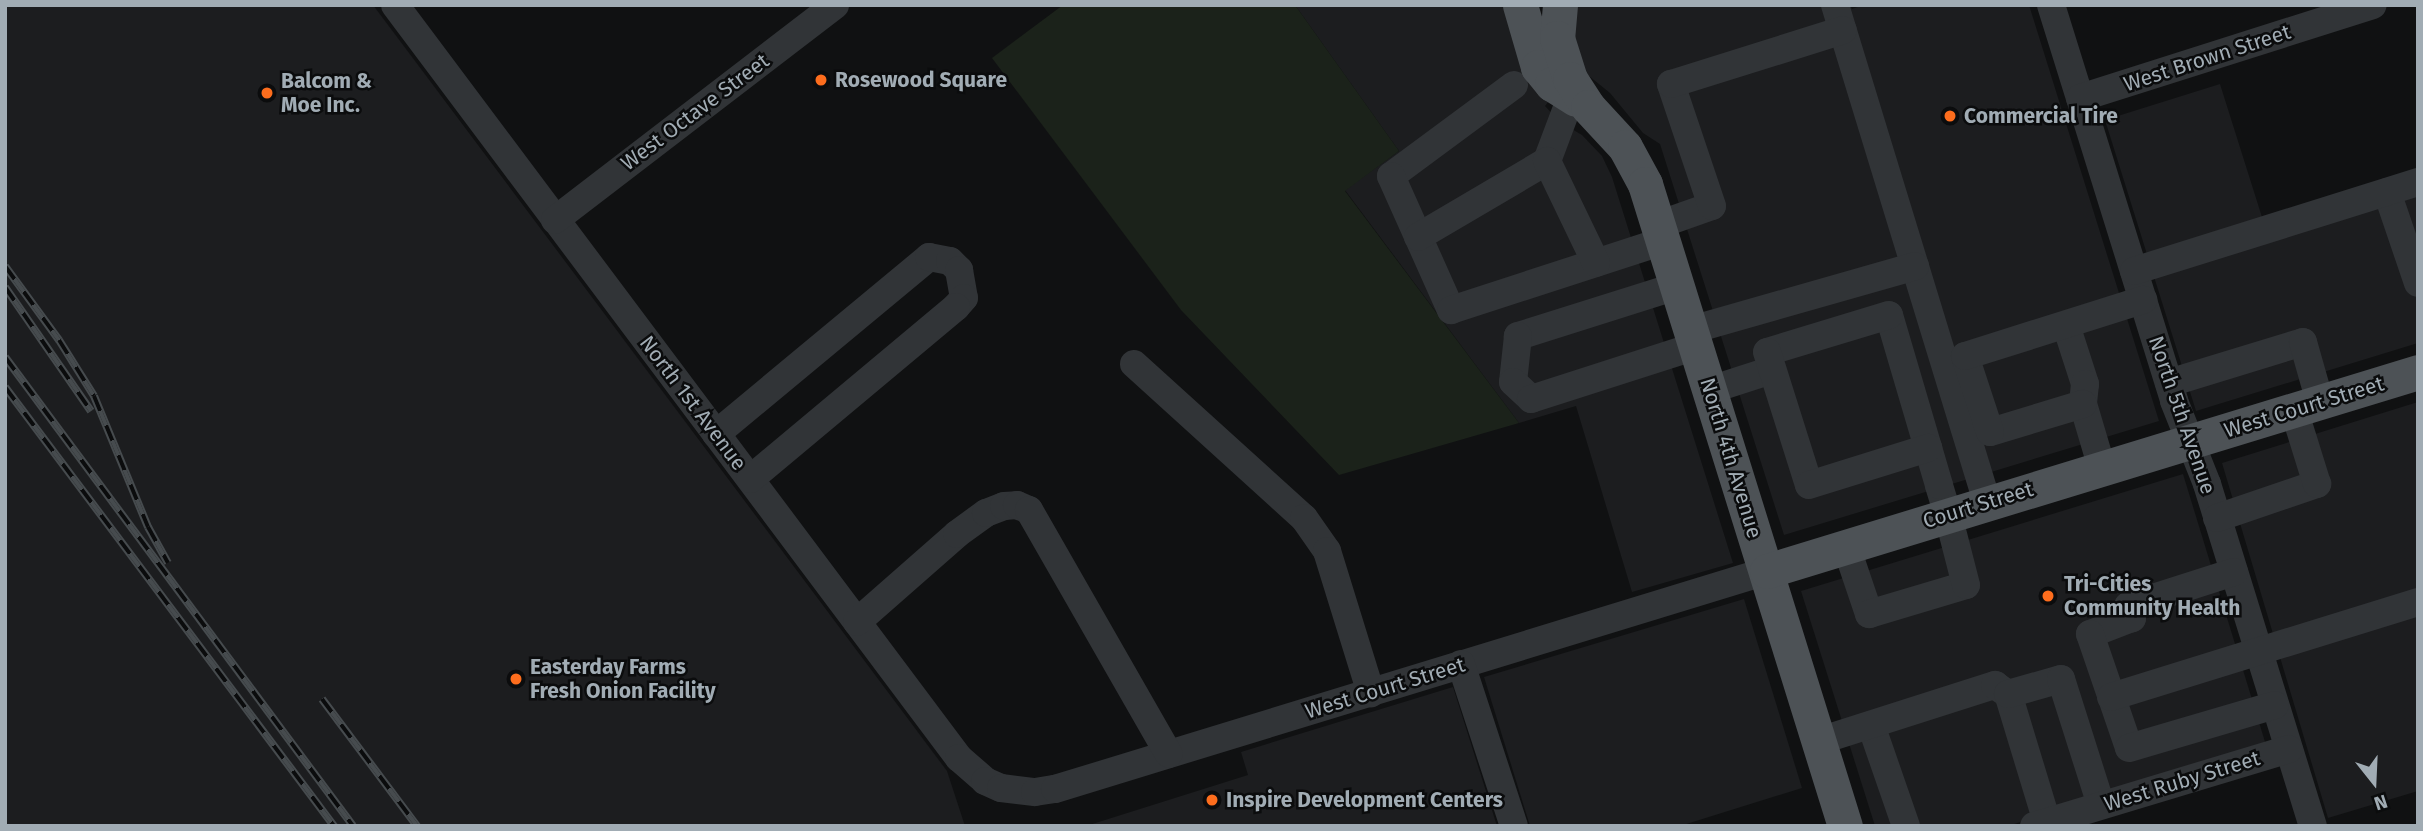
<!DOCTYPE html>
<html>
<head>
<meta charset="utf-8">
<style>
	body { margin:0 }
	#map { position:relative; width:2423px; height:831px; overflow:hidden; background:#101112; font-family:"Fira Sans",sans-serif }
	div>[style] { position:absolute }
	.built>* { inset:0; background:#1c1d1f }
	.green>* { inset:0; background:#1b221a }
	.minor>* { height:28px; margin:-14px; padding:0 14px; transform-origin:14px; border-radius:14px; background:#313437 }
	.major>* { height:35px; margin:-17.5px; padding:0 17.5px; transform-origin:17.5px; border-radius:17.5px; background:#4d5256 }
	.rail>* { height:8px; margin-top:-4px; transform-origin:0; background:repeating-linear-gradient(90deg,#0b0c0d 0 16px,#464b4e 0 32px); box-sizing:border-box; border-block:2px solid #464b4e }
	.dots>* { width:19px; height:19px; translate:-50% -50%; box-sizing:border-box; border:4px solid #0b0c0d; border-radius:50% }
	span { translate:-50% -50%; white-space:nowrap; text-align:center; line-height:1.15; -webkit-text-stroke:5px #0b0c0d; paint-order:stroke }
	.street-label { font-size:21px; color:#a1acb4 }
	.poi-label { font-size:21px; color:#a1acb4; font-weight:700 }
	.left { translate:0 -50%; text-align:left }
	.frame { position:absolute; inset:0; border:7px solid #a1acb4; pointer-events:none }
	.north { position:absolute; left:2339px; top:747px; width:70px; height:70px; -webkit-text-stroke:5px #0b0c0d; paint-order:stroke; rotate:162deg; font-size:19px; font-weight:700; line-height:28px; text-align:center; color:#a1acb4 }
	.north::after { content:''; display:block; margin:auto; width:24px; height:32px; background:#a1acb4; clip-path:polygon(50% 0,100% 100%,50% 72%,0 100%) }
</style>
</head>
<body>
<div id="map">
	<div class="built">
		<div style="clip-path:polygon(5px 5px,373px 5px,947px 771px,965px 826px,5px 826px)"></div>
		<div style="clip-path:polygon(1295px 5px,1511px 5px,1549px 101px,1545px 106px,1560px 122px,1582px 135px,1602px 156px,1612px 177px,1733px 563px,1632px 592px,1576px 406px,1519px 423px,1345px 190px,1399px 151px)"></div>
		<div style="clip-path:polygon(1567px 5px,1850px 5px,1852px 9px,1863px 5px,2029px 5px,2159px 421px,1784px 535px,1660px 144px,1643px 133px,1610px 93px,1573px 63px)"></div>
		<div style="clip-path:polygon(2220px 84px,2267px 233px,2418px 186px,2418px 343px,2196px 411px,2105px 120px)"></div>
		<div style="clip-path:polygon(2418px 402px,2418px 791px,2328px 818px,2222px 463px)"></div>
		<div style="clip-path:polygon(2183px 474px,2266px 745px,2008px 826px,1875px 826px,1801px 591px)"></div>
		<div style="clip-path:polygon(1744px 599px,1802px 788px,1680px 826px,1530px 826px,1484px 677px)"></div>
		<div style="clip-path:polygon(1453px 687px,1497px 826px,1086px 826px,1248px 775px,1241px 752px)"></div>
	</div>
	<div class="green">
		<div style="clip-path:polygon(1063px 5px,1295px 5px,1399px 151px,1345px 191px,1519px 423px,1339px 475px,1181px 310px,992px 58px)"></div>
	</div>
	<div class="minor">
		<div style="left:395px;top:5px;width:941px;rotate:53.17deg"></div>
		<div style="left:959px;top:758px;width:35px;rotate:41deg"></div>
		<div style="left:985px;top:781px;width:17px;rotate:24deg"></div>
		<div style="left:1001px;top:788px;width:34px;rotate:7deg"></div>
		<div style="left:1035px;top:792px;width:20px;rotate:-9deg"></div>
		<div style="left:1055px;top:789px;width:745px;rotate:-17.02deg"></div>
		<div style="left:1835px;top:5px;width:520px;rotate:72.99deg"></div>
		<div style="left:2051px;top:5px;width:415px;rotate:72.7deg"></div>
		<div style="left:2174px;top:401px;width:89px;rotate:68.3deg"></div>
		<div style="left:2207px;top:484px;width:358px;rotate:72.8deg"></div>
		<div style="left:1514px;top:85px;width:153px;rotate:143.5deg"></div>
		<div style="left:1391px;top:176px;width:147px;rotate:65.9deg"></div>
		<div style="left:1451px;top:310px;width:223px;rotate:-18deg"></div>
		<div style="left:2080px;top:98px;width:307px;rotate:-17.6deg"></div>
		<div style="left:1547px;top:161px;width:68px;rotate:-69.4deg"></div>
		<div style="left:2387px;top:192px;width:96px;rotate:71.2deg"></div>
		<div style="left:555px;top:220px;width:353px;rotate:-37.5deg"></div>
		<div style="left:1658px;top:225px;width:57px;rotate:-19.4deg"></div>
		<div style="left:1712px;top:206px;width:129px;rotate:-108.6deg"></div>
		<div style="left:1671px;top:84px;width:180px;rotate:-17.4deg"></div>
		<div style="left:1418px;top:237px;width:150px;rotate:-30.5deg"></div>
		<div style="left:1547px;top:161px;width:113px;rotate:64.3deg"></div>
		<div style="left:2134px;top:271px;width:298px;rotate:-17.4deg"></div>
		<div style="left:1677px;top:286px;width:167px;rotate:162.5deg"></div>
		<div style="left:1518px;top:336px;width:46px;rotate:96.2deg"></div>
		<div style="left:1513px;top:382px;width:25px;rotate:43deg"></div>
		<div style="left:1531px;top:399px;width:173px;rotate:-17.8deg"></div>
		<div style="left:2066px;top:325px;width:62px;rotate:72.1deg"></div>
		<div style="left:2085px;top:384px;width:20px;rotate:96deg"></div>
		<div style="left:1691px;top:330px;width:233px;rotate:-15.9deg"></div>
		<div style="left:1134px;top:364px;width:229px;rotate:42.2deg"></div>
		<div style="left:1304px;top:518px;width:40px;rotate:55.1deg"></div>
		<div style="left:1327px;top:551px;width:149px;rotate:72.8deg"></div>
		<div style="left:2169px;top:383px;width:140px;rotate:-17deg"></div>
		<div style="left:2303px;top:342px;width:62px;rotate:74.2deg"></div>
		<div style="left:1710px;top:390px;width:65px;rotate:-17.9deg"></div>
		<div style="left:716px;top:434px;width:277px;rotate:-39.7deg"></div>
		<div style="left:929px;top:257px;width:21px;rotate:11deg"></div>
		<div style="left:950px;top:261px;width:13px;rotate:45deg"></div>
		<div style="left:959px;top:270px;width:28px;rotate:80deg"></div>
		<div style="left:964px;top:298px;width:12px;rotate:132deg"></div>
		<div style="left:956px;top:307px;width:268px;rotate:140.1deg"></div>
		<div style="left:2102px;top:468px;width:67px;rotate:-106.5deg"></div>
		<div style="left:2083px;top:404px;width:97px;rotate:163.2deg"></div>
		<div style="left:1990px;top:432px;width:80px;rotate:-108.2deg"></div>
		<div style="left:1965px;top:356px;width:187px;rotate:-17.5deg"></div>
		<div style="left:2217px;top:518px;width:106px;rotate:-18.8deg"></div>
		<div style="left:2317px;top:484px;width:77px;rotate:-107.3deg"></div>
		<div style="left:1846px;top:546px;width:72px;rotate:71.3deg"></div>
		<div style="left:1869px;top:614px;width:101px;rotate:-16.6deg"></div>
		<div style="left:1966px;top:585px;width:72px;rotate:-104.4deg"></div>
		<div style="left:1948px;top:515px;width:31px;rotate:-107deg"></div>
		<div style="left:1939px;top:485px;width:177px;rotate:-106.4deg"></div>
		<div style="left:1889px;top:315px;width:127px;rotate:163.1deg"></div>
		<div style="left:1767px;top:352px;width:139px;rotate:72.5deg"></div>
		<div style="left:1809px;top:485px;width:125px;rotate:-17.3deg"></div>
		<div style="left:2234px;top:572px;width:111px;rotate:162.2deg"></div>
		<div style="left:2128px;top:606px;width:13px;rotate:72deg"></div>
		<div style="left:2132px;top:618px;width:45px;rotate:159.1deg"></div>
		<div style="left:2090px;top:634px;width:120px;rotate:71.1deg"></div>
		<div style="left:2129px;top:748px;width:152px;rotate:-16.4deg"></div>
		<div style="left:857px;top:622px;width:133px;rotate:-41.3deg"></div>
		<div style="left:957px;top:534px;width:36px;rotate:-36deg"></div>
		<div style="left:986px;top:513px;width:19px;rotate:-21deg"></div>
		<div style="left:1004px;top:506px;width:13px;rotate:-4deg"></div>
		<div style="left:1017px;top:505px;width:13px;rotate:23deg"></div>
		<div style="left:1029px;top:510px;width:281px;rotate:60.2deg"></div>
		<div style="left:1461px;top:664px;width:170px;rotate:71.9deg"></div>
		<div style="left:2111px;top:697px;width:321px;rotate:-17.2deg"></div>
		<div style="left:1871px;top:725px;width:107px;rotate:70.9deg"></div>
		<div style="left:1819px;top:741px;width:185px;rotate:-17.7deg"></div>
		<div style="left:1995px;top:685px;width:16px;rotate:35deg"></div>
		<div style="left:2047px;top:822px;width:134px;rotate:-106.9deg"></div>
		<div style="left:2008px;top:694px;width:55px;rotate:-15.8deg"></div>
		<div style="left:2061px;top:679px;width:132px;rotate:72.4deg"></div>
		<div style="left:2034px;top:826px;width:266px;rotate:-16.8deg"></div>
	</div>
	<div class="major">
		<div style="left:1520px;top:5px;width:65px;rotate:73.8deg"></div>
		<div style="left:1538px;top:67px;width:22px;rotate:51deg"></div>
		<div style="left:1552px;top:84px;width:28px;rotate:32deg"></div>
		<div style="left:1560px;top:5px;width:33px;rotate:95deg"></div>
		<div style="left:1557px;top:38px;width:43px;rotate:72.4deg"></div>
		<div style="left:1570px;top:79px;width:33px;rotate:57deg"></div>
		<div style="left:1588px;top:107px;width:54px;rotate:47.2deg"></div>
		<div style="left:1625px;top:147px;width:42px;rotate:61.6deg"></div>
		<div style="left:1645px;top:184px;width:672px;rotate:72.7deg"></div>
		<div style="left:1767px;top:571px;width:681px;rotate:-17deg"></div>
	</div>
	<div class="rail">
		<div style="left:5px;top:266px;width:92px;rotate:53.9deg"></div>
		<div style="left:59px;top:340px;width:66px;rotate:58deg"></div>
		<div style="left:94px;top:396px;width:142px;rotate:67.6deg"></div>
		<div style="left:148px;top:527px;width:41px;rotate:60.9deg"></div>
		<div style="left:5px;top:287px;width:151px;rotate:55.3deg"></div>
		<div style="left:5px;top:357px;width:584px;rotate:53.42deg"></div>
		<div style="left:5px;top:387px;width:549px;rotate:53.15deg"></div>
		<div style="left:322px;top:699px;width:159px;rotate:53.2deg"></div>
	</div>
	<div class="dots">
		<div style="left:821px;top:80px;background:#fd6d1d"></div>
		<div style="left:267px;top:93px;background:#fd6d1d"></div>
		<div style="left:1950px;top:116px;background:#fd6d1d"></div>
		<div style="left:2048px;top:596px;background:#fd6d1d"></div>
		<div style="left:516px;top:679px;background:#fd6d1d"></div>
		<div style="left:1212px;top:800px;background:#fd6d1d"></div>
	</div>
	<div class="street-label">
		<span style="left:2207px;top:58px;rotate:-18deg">West Brown Street</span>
		<span style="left:695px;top:112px;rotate:-37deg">West Octave Street</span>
		<span style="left:693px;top:403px;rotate:53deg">North 1st Avenue</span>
		<span style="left:2304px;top:407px;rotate:-17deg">West Court Street</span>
		<span style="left:2182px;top:415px;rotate:71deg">North 5th Avenue</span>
		<span style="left:1731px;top:458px;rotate:73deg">North 4th Avenue</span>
		<span style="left:1978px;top:505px;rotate:-17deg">Court Street</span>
		<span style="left:1385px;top:688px;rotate:-17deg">West Court Street</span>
		<span style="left:2182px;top:781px;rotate:-17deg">West Ruby Street</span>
	</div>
	<div class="poi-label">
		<span class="left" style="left:835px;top:80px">Rosewood Square</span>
		<span class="left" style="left:281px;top:93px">Balcom &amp;<br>Moe Inc.</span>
		<span class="left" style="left:1964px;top:116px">Commercial Tire</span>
		<span class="left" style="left:2064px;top:596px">Tri-Cities<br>Community Health</span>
		<span class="left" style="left:530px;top:679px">Easterday Farms<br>Fresh Onion Facility</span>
		<span class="left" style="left:1226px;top:800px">Inspire Development Centers</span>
	</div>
	<div class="frame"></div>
	<div class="north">N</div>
</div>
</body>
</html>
